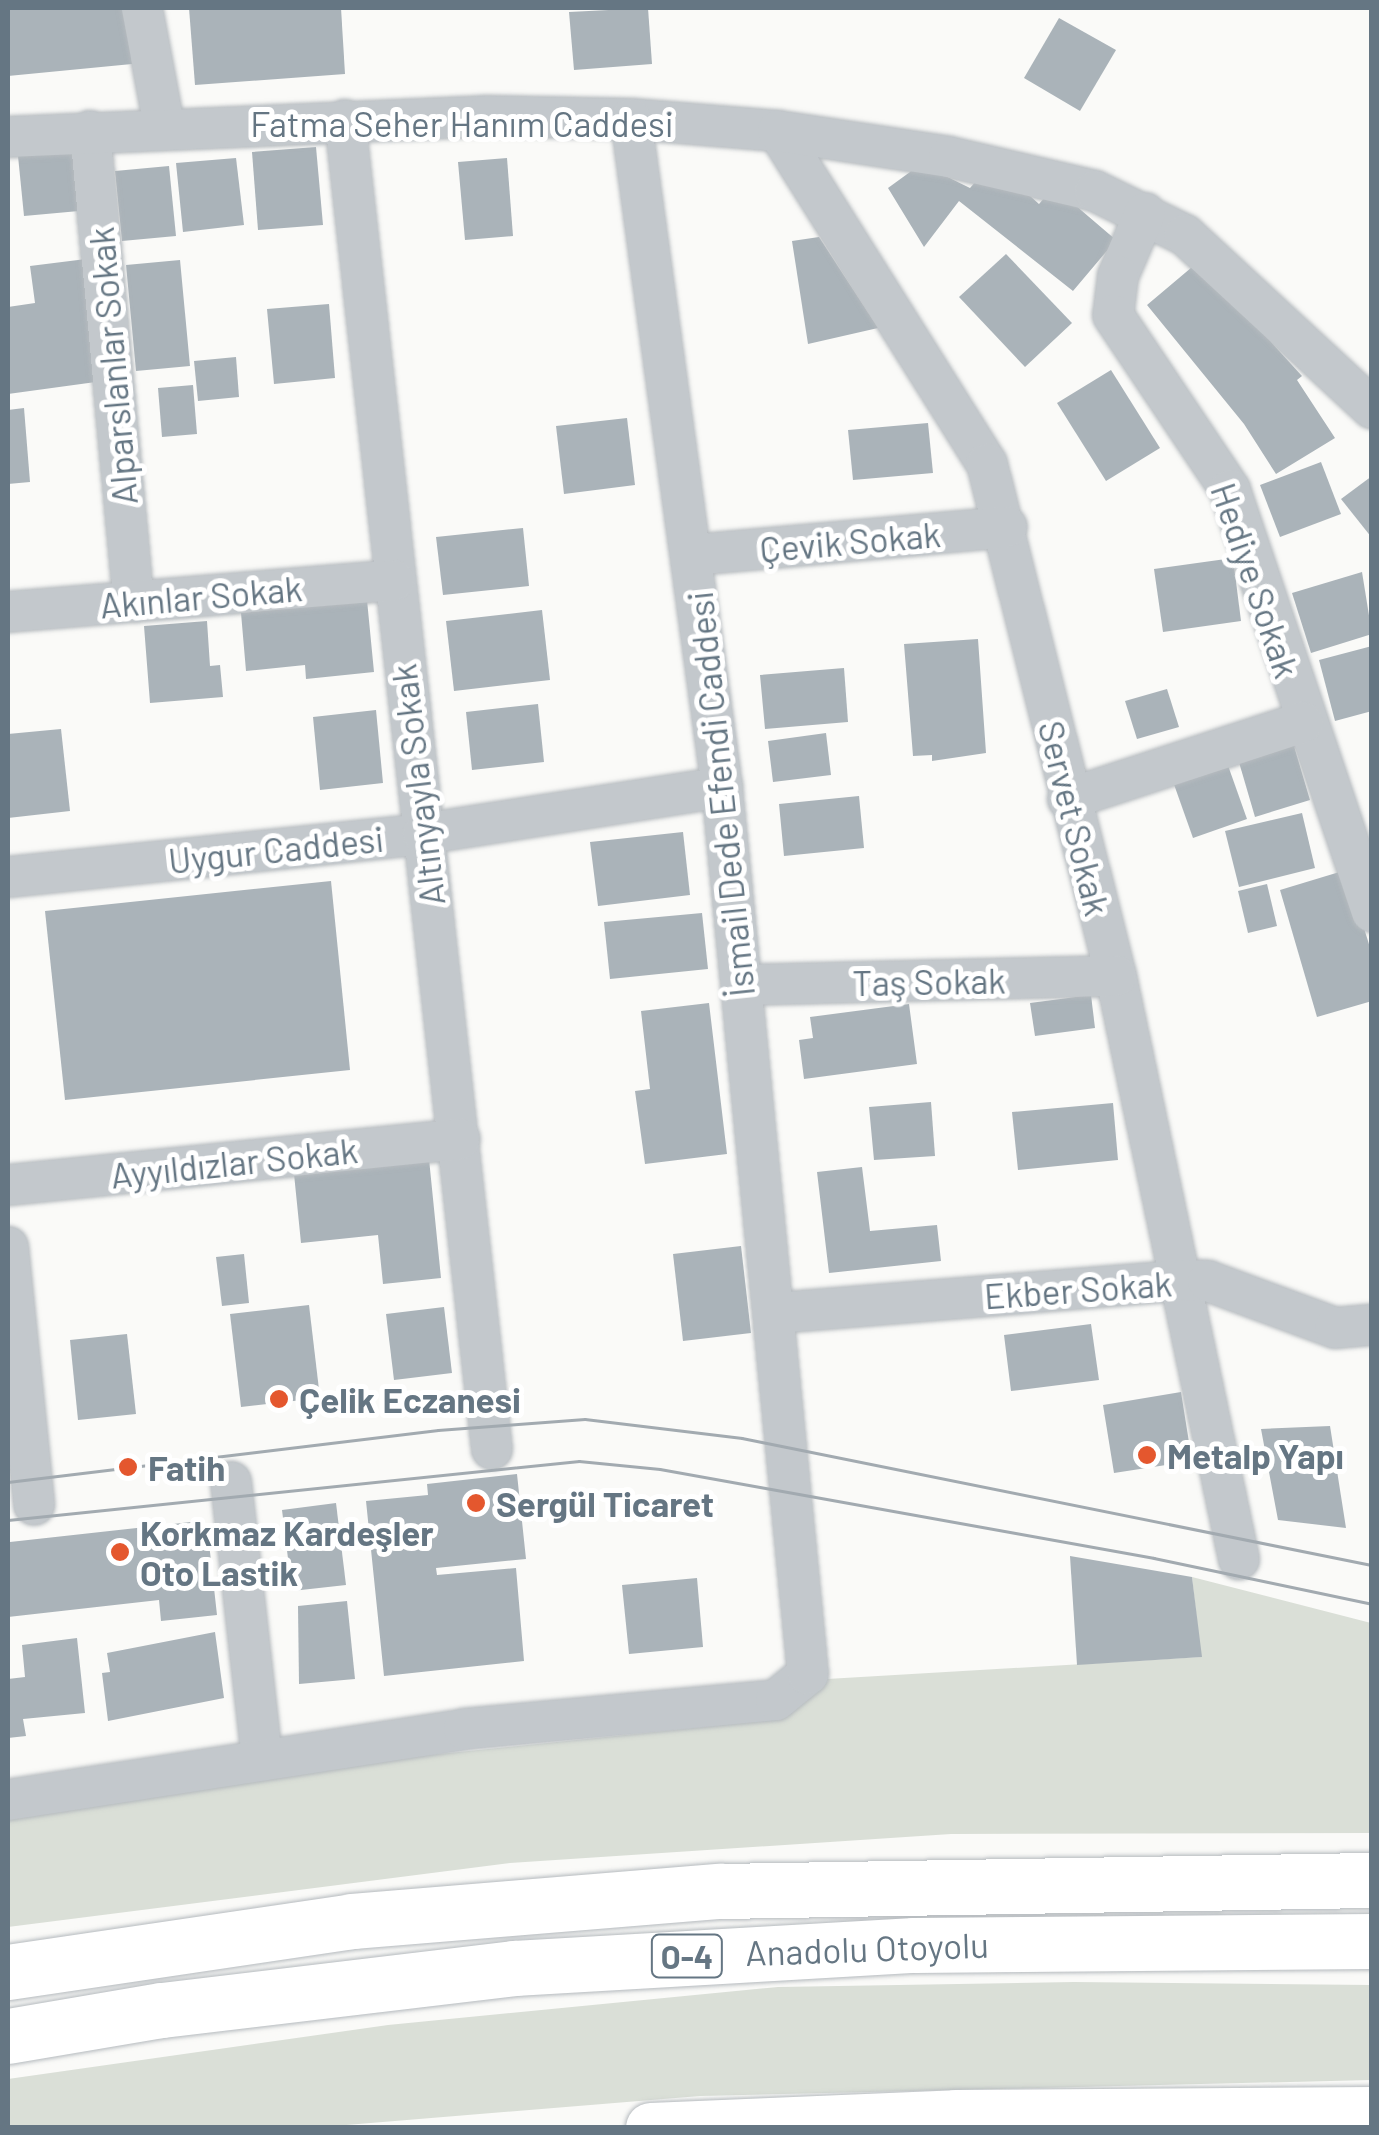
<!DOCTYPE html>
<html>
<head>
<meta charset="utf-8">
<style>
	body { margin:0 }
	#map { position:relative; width:1379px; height:2135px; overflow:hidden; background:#fafaf8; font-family:Barlow,sans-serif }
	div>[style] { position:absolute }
	.green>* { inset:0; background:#dadfd7 }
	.building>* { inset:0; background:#aab3b9 }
	.roads { filter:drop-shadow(0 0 2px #b5babe) drop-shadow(0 0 2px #b5babe) }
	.minor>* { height:40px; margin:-20px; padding:0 20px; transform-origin:20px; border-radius:20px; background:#c3c8cc }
	.major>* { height:50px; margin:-25px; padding:0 25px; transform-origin:25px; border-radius:25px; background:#fff }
	.highway>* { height:55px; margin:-27.5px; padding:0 27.5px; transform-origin:27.5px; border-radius:27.5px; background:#fff }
	.tram>* { height:2.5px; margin:-1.25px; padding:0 1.25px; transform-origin:1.25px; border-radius:1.25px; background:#a2aab0 }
	.dots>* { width:28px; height:28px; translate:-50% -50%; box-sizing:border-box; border:5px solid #fff; border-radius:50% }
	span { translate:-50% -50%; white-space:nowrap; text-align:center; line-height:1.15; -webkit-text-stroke:10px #fff; paint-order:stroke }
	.shield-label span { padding:2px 8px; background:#fff; border:2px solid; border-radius:8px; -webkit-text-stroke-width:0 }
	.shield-label { font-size:32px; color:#657683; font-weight:700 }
	.street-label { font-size:35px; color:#657683 }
	.poi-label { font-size:35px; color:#657683; font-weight:700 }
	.left { translate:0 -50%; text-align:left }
	.frame { position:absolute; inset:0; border:10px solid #657683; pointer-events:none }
</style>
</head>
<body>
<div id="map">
	<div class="green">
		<div style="clip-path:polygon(1192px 1577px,1371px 1623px,1371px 1833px,951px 1834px,510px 1863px,8px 1927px,8px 1813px,263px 1772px,781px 1719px,827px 1679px,1201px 1657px)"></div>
		<div style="clip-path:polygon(1074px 1982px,1371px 1985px,1371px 2080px,700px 2096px,310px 2128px,8px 2127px,8px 2079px,388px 2025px,778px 1987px)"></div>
	</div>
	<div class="building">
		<div style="clip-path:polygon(8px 8px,126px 8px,132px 64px,8px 76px)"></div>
		<div style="clip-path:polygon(189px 8px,341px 8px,345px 74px,195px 85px)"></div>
		<div style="clip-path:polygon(648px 8px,652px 64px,574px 70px,569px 12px)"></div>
		<div style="clip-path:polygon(1059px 18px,1116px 50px,1080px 111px,1024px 78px)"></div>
		<div style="clip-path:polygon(316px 147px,323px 225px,258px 230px,252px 152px)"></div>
		<div style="clip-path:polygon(73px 151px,79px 211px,24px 216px,18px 156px)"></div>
		<div style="clip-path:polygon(236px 158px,244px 225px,183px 232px,176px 163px)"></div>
		<div style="clip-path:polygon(507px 158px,513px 236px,465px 240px,458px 162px)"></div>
		<div style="clip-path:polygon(921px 164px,970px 188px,986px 170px,1012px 180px,1039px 204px,1054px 187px,1116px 240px,1073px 291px,959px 201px,924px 247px,888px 188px)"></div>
		<div style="clip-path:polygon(169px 166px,176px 236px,122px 241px,115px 171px)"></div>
		<div style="clip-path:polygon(819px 237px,878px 328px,808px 344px,792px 241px)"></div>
		<div style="clip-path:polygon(1006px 254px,1072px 323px,1025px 367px,959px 297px)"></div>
		<div style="clip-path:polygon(86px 259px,103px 381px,8px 394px,8px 307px,35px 303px,30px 266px)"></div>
		<div style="clip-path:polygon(180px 260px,190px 366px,136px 371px,126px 265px)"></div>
		<div style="clip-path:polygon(1198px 262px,1302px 376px,1297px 380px,1335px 438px,1276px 474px,1244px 424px,1147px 305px)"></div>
		<div style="clip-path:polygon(329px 304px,335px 378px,274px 384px,267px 309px)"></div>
		<div style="clip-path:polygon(236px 357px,239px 397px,198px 401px,194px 361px)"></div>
		<div style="clip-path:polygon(1111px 370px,1160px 448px,1106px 481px,1057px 403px)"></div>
		<div style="clip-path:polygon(193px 385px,197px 434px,162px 437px,158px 388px)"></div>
		<div style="clip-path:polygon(24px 408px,30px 482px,8px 484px,8px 410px)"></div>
		<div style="clip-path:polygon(627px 418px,635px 485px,564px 494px,556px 426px)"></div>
		<div style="clip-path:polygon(928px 423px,933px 473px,853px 480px,848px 430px)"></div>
		<div style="clip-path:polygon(1321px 462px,1341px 514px,1280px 537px,1260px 485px)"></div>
		<div style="clip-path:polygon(1372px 476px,1372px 538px,1341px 499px)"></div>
		<div style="clip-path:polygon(523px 528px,529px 586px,443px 595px,436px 537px)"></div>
		<div style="clip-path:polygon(1233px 558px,1241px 621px,1163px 632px,1154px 569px)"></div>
		<div style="clip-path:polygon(1362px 572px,1372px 634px,1311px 653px,1292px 593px)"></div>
		<div style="clip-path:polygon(367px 600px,374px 672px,306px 679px,305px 665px,246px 671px,241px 613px)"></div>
		<div style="clip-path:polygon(542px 610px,550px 680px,454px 691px,446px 621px)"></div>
		<div style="clip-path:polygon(207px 621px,210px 666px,220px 665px,223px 697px,150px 703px,144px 626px)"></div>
		<div style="clip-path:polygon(978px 639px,986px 753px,932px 761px,932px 755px,913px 756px,904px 644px)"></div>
		<div style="clip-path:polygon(1372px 646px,1372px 711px,1335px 721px,1319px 660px)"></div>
		<div style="clip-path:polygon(844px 668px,848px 722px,765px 729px,760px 675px)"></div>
		<div style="clip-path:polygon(1167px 689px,1179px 727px,1137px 739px,1125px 701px)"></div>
		<div style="clip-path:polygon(538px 704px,544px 762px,472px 770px,466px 712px)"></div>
		<div style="clip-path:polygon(376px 710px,383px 783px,320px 790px,313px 717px)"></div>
		<div style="clip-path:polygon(61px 729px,70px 811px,8px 818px,8px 734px)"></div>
		<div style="clip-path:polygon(826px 733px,831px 775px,773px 782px,768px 741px)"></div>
		<div style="clip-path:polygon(1291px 736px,1310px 800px,1255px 817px,1236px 752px)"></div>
		<div style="clip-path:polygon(1225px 757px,1247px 819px,1193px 838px,1171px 776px)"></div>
		<div style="clip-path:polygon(859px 796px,864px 848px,784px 856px,779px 804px)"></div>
		<div style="clip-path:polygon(1302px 813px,1315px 868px,1239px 887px,1225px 831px)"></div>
		<div style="clip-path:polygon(683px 832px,690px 895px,598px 906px,590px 842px)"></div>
		<div style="clip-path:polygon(1346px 870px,1372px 954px,1372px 1001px,1317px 1017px,1280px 890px)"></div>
		<div style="clip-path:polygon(331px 881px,350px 1070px,65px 1100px,45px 911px)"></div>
		<div style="clip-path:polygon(1267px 884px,1277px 926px,1248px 933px,1238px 891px)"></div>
		<div style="clip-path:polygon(702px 913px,708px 969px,610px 979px,604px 922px)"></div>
		<div style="clip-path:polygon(1091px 995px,1095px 1028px,1035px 1036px,1030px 1003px)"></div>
		<div style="clip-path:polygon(709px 1003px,727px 1154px,645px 1164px,635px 1091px,650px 1089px,641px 1011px)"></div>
		<div style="clip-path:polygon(909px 1004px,917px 1064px,804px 1079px,799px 1040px,813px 1038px,810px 1017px)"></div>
		<div style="clip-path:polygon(931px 1102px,935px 1156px,874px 1160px,869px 1107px)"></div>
		<div style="clip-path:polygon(1113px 1103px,1118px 1160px,1018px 1170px,1012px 1112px)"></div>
		<div style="clip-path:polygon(429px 1159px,441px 1278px,383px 1284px,378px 1235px,301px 1243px,294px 1174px)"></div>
		<div style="clip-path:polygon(862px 1167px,870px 1231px,937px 1225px,941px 1261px,829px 1273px,817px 1172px)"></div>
		<div style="clip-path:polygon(741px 1246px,751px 1333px,683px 1341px,673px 1254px)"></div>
		<div style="clip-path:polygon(244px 1254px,249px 1303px,222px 1306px,216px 1257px)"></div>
		<div style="clip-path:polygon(309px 1305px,320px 1398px,241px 1407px,230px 1314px)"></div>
		<div style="clip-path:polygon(444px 1307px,452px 1373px,394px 1380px,386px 1314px)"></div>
		<div style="clip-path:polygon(1091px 1324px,1099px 1380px,1011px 1391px,1004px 1335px)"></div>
		<div style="clip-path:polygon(127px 1334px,136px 1414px,78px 1420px,70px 1340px)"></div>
		<div style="clip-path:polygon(1181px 1392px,1192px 1461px,1114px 1473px,1103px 1405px)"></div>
		<div style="clip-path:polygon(1330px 1426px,1346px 1528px,1278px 1520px,1261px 1429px)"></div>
		<div style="clip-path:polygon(517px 1474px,526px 1559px,436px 1568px,437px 1575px,516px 1568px,524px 1661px,384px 1676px,366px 1501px,428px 1495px,427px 1484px)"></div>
		<div style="clip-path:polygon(336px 1503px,346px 1585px,292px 1591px,282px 1510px)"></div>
		<div style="clip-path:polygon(191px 1522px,208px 1534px,217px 1615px,161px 1621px,159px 1600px,8px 1617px,10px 1542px)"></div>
		<div style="clip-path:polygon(1070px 1556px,1192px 1577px,1202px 1657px,1077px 1665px)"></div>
		<div style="clip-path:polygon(697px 1578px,703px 1647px,629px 1654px,622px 1585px)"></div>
		<div style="clip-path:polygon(347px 1601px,355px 1679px,299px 1684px,298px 1606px)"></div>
		<div style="clip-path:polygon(215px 1632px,224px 1698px,108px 1721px,102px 1673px,110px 1672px,107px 1653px)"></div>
		<div style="clip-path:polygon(77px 1638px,85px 1713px,23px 1719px,26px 1736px,8px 1738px,8px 1679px,25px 1677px,22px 1645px)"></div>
	</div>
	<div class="roads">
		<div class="minor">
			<div style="left:142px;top:8px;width:120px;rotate:79.4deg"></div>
			<div style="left:345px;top:120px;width:1337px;rotate:83.69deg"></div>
			<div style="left:90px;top:131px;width:473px;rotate:84.7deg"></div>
			<div style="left:778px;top:131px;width:393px;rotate:57.9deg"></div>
			<div style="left:987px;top:464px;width:528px;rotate:75.86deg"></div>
			<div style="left:1116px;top:976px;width:596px;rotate:78.09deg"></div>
			<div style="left:8px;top:137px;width:478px;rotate:-2.5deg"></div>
			<div style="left:486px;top:116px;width:145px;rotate:1.2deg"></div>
			<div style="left:631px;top:119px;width:147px;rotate:4.7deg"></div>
			<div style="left:778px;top:131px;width:173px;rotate:8.6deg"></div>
			<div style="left:949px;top:157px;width:150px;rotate:13.1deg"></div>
			<div style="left:1095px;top:191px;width:100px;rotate:26.1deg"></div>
			<div style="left:1185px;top:235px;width:255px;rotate:42.8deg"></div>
			<div style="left:1145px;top:213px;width:69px;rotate:113.2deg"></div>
			<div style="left:1118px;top:276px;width:39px;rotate:97deg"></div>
			<div style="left:1113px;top:315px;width:211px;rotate:56.2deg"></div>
			<div style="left:1230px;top:490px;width:445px;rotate:71.4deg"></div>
			<div style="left:693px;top:555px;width:315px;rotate:-5.1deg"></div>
			<div style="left:8px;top:612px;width:387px;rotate:-4.7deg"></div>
			<div style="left:1068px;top:799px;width:247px;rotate:-18.1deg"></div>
			<div style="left:8px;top:877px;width:417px;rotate:-5.9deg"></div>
			<div style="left:423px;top:834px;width:303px;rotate:-8.9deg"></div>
			<div style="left:742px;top:985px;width:374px;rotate:-1.4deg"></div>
			<div style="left:8px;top:1185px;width:454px;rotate:-5.8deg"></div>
			<div style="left:8px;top:1247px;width:259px;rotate:84.2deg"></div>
			<div style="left:776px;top:1313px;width:410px;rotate:-4.6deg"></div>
			<div style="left:1185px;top:1280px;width:23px;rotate:2deg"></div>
			<div style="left:1208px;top:1281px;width:135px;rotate:20.3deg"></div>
			<div style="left:1335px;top:1328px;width:37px;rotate:-5deg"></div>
			<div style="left:231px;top:1482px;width:277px;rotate:83.6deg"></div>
			<div style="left:8px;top:1800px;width:461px;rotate:-8.8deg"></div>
			<div style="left:464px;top:1729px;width:313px;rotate:-5.3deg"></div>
			<div style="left:776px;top:1700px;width:41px;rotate:-39.1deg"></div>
			<div style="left:808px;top:1674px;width:891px;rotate:-95.54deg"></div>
			<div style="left:722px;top:787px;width:674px;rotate:-97.76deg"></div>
		</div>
		<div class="major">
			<div style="left:651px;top:2128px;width:305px;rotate:-2.4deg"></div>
			<div style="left:956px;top:2115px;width:416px;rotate:-0.4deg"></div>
		</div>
		<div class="highway">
			<div style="left:8px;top:1972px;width:348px;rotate:-8.4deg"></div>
			<div style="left:352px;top:1921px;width:369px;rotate:-4.7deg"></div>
			<div style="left:720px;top:1891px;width:652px;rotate:-0.97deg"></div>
			<div style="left:8px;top:2036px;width:156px;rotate:-9.6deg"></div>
			<div style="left:162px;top:2010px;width:354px;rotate:-6.8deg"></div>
			<div style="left:514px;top:1968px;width:401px;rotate:-3.3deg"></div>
			<div style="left:914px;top:1945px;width:458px;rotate:-0.5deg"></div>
		</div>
	</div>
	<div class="tram">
		<div style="left:8px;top:1482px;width:433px;rotate:-6.9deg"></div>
		<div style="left:438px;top:1430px;width:147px;rotate:-4.3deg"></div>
		<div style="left:585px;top:1419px;width:158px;rotate:6.9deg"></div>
		<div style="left:742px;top:1438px;width:643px;rotate:11.4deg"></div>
		<div style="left:8px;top:1520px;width:574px;rotate:-5.9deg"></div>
		<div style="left:579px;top:1461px;width:81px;rotate:5.6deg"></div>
		<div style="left:660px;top:1469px;width:502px;rotate:10.21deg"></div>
		<div style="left:1154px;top:1558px;width:223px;rotate:11.9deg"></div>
	</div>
	<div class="dots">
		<div style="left:279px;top:1399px;background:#e4572e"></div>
		<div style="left:1147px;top:1455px;background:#e4572e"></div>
		<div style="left:128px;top:1467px;background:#e4572e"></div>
		<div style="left:476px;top:1503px;background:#e4572e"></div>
		<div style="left:120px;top:1552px;background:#e4572e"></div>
	</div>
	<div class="shield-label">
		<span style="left:687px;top:1956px">O-4</span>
	</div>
	<div class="street-label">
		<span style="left:462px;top:123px">Fatma Seher Hanım Caddesi</span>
		<span style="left:112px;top:366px;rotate:-95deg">Alparslanlar Sokak</span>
		<span style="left:850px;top:541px;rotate:-5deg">Çevik Sokak</span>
		<span style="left:1256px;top:580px;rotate:71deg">Hediye Sokak</span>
		<span style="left:201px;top:596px;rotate:-5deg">Akınlar Sokak</span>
		<span style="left:417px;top:785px;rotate:-97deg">Altınyayla Sokak</span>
		<span style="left:720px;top:794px;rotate:-96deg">İsmail Dede Efendi Caddesi</span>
		<span style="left:1075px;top:818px;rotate:76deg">Servet Sokak</span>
		<span style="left:276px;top:849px;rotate:-6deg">Uygur Caddesi</span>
		<span style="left:929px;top:981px;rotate:-1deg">Taş Sokak</span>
		<span style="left:234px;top:1162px;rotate:-6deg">Ayyıldızlar Sokak</span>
		<span style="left:1078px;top:1289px;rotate:-4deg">Ekber Sokak</span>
		<span style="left:867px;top:1948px;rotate:-2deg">Anadolu Otoyolu</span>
	</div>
	<div class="poi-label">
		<span class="left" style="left:299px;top:1399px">Çelik Eczanesi</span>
		<span class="left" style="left:1167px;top:1455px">Metalp Yapı</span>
		<span class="left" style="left:148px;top:1467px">Fatih</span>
		<span class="left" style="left:496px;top:1503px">Sergül Ticaret</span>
		<span class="left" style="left:140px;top:1552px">Korkmaz Kardeşler<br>Oto Lastik</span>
	</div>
	<div class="frame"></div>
</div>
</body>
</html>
